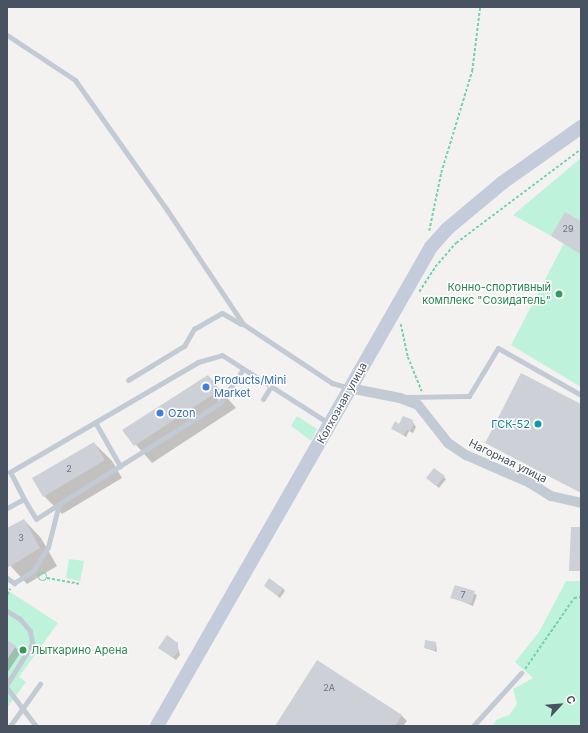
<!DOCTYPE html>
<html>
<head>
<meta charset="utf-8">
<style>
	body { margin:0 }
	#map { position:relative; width:588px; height:733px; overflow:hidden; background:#f4f2f1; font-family:Inter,sans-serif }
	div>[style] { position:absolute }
	.green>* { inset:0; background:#bff2da }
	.shadow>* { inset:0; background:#0003 }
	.building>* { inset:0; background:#cdd0d7 }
	.path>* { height:1.5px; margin-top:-0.75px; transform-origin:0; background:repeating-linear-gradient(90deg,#75d2b1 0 3px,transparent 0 5px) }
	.path>.ring { margin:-0.75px; padding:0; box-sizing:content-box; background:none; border:1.5px solid #75d2b1; border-radius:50% }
	.lane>* { height:5px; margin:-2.5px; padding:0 2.5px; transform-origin:2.5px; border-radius:2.5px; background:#c2cad4 }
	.street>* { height:10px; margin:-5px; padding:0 5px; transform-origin:5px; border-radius:5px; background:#c2cad4 }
	.secondary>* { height:14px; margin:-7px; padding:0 7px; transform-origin:7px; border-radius:7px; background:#c4ccdb }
	.dots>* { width:11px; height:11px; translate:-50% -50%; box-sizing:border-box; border:2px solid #fff; border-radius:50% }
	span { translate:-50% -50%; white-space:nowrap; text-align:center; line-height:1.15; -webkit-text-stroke:3px #fff; paint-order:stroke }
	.number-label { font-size:9px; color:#69727e }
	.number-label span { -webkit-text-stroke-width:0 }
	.leisure-label { font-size:11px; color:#27864d }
	.right { translate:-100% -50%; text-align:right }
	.left { translate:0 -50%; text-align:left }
	.shop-label { font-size:11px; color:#366cbe }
	.street-label { font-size:11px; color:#485260 }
	.culture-label { font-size:11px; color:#0d838f }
	.frame { position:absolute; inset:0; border:8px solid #485260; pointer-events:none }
	.north { position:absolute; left:540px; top:685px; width:40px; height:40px; -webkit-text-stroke:3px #fff; paint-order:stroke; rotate:64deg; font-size:11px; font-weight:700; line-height:16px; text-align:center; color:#485260 }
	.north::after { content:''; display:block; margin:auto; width:14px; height:18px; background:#485260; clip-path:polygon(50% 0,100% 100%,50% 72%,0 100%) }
</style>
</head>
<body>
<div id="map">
	<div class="green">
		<div style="clip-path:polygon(581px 158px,581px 387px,511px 345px,564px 243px,513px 215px)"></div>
		<div style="clip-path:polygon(297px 416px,317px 429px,311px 441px,291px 426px)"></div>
		<div style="clip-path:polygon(69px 559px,84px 561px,80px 581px,66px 578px)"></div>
		<div style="clip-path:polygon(566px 581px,581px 581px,581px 726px,493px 726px,496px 720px,509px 715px,517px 704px,513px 689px,533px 678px,515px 662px,539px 632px)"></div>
		<div style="clip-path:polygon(7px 590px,58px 623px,19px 677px,26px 682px,7px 708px)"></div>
	</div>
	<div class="shadow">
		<div style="clip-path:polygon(581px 222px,581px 254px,552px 236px)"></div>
		<div style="clip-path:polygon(208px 376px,236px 408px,152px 463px,124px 431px)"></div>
		<div style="clip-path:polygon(412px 421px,416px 427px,413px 433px,409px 431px,406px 437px,392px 428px)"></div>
		<div style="clip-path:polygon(94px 443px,112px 461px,122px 478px,62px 514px,44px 496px)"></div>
		<div style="clip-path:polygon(444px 477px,446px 479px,439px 488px,430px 480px)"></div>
		<div style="clip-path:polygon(24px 520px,41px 538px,57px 566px,27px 584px,7px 562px,7px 529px)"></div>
		<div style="clip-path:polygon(265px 586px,283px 588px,285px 591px,280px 598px)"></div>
		<div style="clip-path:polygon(455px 586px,477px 595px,473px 606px,452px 597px)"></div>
		<div style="clip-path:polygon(7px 641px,21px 652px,7px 673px)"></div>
		<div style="clip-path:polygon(436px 643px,437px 652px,425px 648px)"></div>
		<div style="clip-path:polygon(177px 644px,180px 655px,176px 660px,162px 650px)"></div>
		<div style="clip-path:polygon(317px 662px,402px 716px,407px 721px,403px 726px,276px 726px)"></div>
	</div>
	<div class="building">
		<div style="clip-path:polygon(565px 212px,581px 221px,581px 254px,551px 236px)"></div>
		<div style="clip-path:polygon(521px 373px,581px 404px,581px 493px,485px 443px)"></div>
		<div style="clip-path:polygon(208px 375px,220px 390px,134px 446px,122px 430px)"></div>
		<div style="clip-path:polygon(403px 416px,413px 420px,412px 423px,414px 424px,410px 431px,407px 430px,404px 435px,391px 429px,395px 421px,399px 424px)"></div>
		<div style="clip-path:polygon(94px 442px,105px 460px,43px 497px,32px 478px)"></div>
		<div style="clip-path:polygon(434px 468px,445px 476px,436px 486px,426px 478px)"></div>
		<div style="clip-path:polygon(24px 519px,40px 548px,7px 568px,7px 528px)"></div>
		<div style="clip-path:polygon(571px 527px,581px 527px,581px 571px,569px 571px)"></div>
		<div style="clip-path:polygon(269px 578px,283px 588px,278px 596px,264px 586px)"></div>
		<div style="clip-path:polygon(455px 585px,475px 591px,471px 604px,450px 598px)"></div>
		<div style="clip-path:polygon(167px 635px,178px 643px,178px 652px,173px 658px,158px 648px)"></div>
		<div style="clip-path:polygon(7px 640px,16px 646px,7px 660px)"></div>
		<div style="clip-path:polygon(425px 640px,436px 642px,435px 650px,424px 648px)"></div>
		<div style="clip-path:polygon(317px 660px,402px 715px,395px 726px,275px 726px)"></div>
	</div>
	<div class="path">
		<div style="left:429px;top:231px;width:59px;rotate:-78.3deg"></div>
		<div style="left:441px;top:173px;width:107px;rotate:-73.1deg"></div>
		<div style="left:472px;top:71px;width:64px;rotate:-82.9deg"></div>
		<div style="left:419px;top:292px;width:30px;rotate:-57deg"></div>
		<div style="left:435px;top:267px;width:32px;rotate:-49deg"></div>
		<div style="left:456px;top:243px;width:156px;rotate:-36.9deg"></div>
		<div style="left:401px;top:324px;width:34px;rotate:78deg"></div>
		<div style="left:408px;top:357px;width:37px;rotate:68deg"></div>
		<div class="ring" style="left:39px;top:573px;width:6.5px;height:6.5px"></div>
		<div style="left:47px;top:578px;width:34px;rotate:10deg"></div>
		<div style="left:7px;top:595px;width:7px;rotate:-63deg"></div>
		<div style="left:525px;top:669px;width:86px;rotate:-55.4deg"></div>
		<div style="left:574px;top:598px;width:7px;rotate:-8deg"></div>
	</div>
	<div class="lane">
		<div style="left:7px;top:35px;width:82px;rotate:33.5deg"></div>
		<div style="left:75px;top:80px;width:159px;rotate:54.7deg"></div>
		<div style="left:167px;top:210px;width:137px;rotate:56.3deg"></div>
		<div style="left:243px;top:324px;width:107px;rotate:33.5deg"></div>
		<div style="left:332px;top:383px;width:18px;rotate:16deg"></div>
		<div style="left:128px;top:380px;width:66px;rotate:-31.3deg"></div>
		<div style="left:184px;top:346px;width:20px;rotate:-60deg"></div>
		<div style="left:194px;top:329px;width:32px;rotate:-30deg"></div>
		<div style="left:222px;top:313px;width:22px;rotate:30deg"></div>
		<div style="left:405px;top:397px;width:64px;rotate:-0.9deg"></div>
		<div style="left:469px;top:396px;width:56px;rotate:-58.9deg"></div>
		<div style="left:498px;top:348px;width:95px;rotate:29.5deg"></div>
		<div style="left:263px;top:399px;width:15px;rotate:-58deg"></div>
		<div style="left:95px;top:422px;width:51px;rotate:60.4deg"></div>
		<div style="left:24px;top:499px;width:23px;rotate:59deg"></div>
		<div style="left:36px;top:519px;width:27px;rotate:-33deg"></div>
		<div style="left:7px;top:508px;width:19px;rotate:-28deg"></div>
		<div style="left:24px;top:499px;width:30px;rotate:-117deg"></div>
		<div style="left:10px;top:472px;width:218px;rotate:-30.3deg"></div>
		<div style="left:198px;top:362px;width:25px;rotate:-16deg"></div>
		<div style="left:222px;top:355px;width:128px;rotate:32.6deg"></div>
		<div style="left:7px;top:578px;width:9px;rotate:36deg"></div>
		<div style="left:14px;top:583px;width:22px;rotate:-32deg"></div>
		<div style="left:33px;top:571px;width:28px;rotate:-58deg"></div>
		<div style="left:48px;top:547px;width:44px;rotate:-75.7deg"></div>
		<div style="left:59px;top:504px;width:190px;rotate:-32.1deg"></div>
		<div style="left:220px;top:403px;width:41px;rotate:-55.9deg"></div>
		<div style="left:7px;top:611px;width:15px;rotate:32deg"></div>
		<div style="left:20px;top:619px;width:16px;rotate:50deg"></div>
		<div style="left:30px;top:631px;width:13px;rotate:81deg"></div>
		<div style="left:32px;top:644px;width:47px;rotate:122deg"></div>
		<div style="left:7px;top:688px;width:48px;rotate:52.7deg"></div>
		<div style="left:10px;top:726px;width:52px;rotate:-54.5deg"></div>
		<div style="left:473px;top:726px;width:72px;rotate:-47.8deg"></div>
	</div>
	<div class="street">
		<div style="left:349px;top:388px;width:52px;rotate:11.1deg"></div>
		<div style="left:400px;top:398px;width:19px;rotate:21deg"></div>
		<div style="left:418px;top:405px;width:48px;rotate:51.7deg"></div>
		<div style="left:448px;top:443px;width:22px;rotate:34deg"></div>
		<div style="left:466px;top:455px;width:70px;rotate:23.6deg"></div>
		<div style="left:530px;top:483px;width:25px;rotate:32deg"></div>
		<div style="left:551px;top:496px;width:31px;rotate:13deg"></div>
	</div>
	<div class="secondary">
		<div style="left:157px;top:726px;width:552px;rotate:-60.23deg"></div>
		<div style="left:431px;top:247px;width:24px;rotate:-48deg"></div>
		<div style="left:447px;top:229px;width:72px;rotate:-39.9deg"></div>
		<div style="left:502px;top:183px;width:97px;rotate:-35.3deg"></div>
	</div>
	<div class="dots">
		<div style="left:559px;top:294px;background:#2e9e5b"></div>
		<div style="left:206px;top:387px;background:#3f7fe0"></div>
		<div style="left:160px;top:413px;background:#3f7fe0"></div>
		<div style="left:538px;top:424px;background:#0f9aa8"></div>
		<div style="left:23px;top:650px;background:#2e9e5b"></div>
	</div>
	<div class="number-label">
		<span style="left:568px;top:229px">29</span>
		<span style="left:69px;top:469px">2</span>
		<span style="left:21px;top:538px">3</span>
		<span style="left:463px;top:595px">7</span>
		<span style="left:329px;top:688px">2А</span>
	</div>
	<div class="leisure-label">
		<span class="right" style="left:551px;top:294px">Конно-спортивный<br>комплекс "Созидатель"</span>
		<span class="left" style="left:31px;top:650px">Лыткарино Арена</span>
	</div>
	<div class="shop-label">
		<span class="left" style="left:214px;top:387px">Products/Mini<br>Market</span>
		<span class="left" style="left:168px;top:413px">Ozon</span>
	</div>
	<div class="street-label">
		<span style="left:342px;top:403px;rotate:-61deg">Колхозная улица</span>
		<span style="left:508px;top:461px;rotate:26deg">Нагорная улица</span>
	</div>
	<div class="culture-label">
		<span class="right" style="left:530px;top:424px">ГСК-52</span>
	</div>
	<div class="frame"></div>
	<div class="north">С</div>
</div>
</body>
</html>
